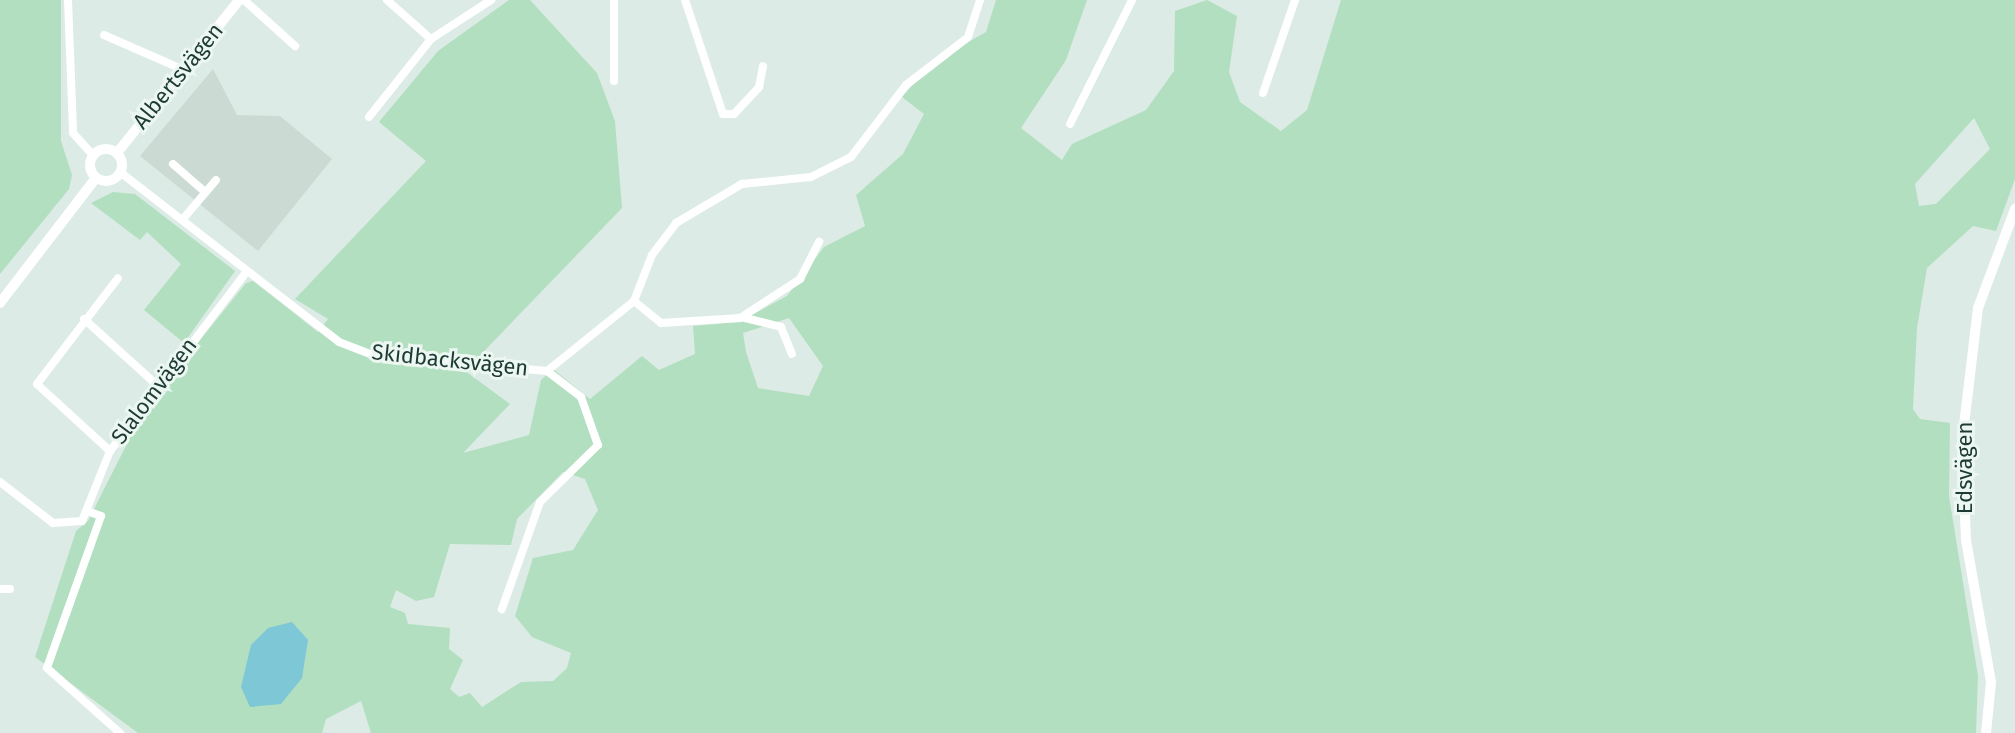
<!DOCTYPE html>
<html>
<head>
<meta charset="utf-8">
<style>
	body { margin:0 }
	#map { position:relative; width:2015px; height:733px; overflow:hidden; background:#dcebe5; font-family:"Fira Sans",sans-serif }
	div>[style] { position:absolute }
	.built>* { inset:0; background:#cbdbd4 }
	.green>* { inset:0; background:#b2dfbf }
	.water>* { inset:0; background:#7dc7d7 }
	.minor>* { height:8px; margin:-4px; padding:0 4px; transform-origin:4px; border-radius:4px; background:#fff }
	.tertiary>* { height:10px; margin:-5px; padding:0 5px; transform-origin:5px; border-radius:5px; background:#fff }
	.tertiary>.ring { margin:-5px; padding:0; box-sizing:content-box; background:none; border:10px solid #fff; border-radius:50% }
	span { translate:-50% -50%; white-space:nowrap; text-align:center; line-height:1.15; -webkit-text-stroke:6px #edf7f2; paint-order:stroke }
	.street-label { font-size:22px; color:#1d3b34 }
</style>
</head>
<body>
<div id="map">
	<div class="built">
		<div style="clip-path:polygon(213px 69px,237px 115px,280px 116px,332px 159px,258px 251px,140px 156px)"></div>
	</div>
	<div class="green">
		<div style="clip-path:polygon(0 0,61px 0,61px 141px,72px 175px,69px 189px,0 274px)"></div>
		<div style="clip-path:polygon(evenodd,509px 0,530px 0,597px 73px,615px 121px,622px 208px,465px 371px,510px 404px,463px 453px,529px 435px,541px 380px,553px 369px,590px 399px,642px 356px,659px 370px,695px 354px,693px 326px,739px 322px,787px 296px,824px 247px,865px 226px,856px 195px,903px 154px,924px 114px,902px 97px,933px 62px,986px 32px,996px 0,1087px 0,1066px 60px,1021px 128px,1062px 160px,1072px 144px,1146px 110px,1174px 71px,1175px 11px,1207px 0,1237px 16px,1229px 72px,1240px 102px,1281px 131px,1307px 110px,1341px 0,2015px 0,2015px 179px,1996px 231px,1973px 226px,1927px 268px,1917px 328px,1913px 409px,1920px 419px,1950px 423px,1949px 496px,1978px 676px,1976px 733px,371px 733px,361px 701px,326px 719px,322px 733px,138px 733px,35px 657px,76px 531px,88px 521px,144px 410px,246px 283px,253px 281px,318px 332px,328px 319px,295px 299px,426px 161px,379px 122px,438px 51px,509px 0,1974px 118px,1990px 149px,1936px 204px,1919px 206px,1915px 184px,1974px 118px,509px 0,789px 318px,823px 366px,809px 396px,758px 388px,746px 352px,743px 333px,789px 318px,509px 0,563px 472px,585px 479px,598px 510px,573px 550px,533px 558px,515px 616px,532px 637px,571px 653px,567px 668px,553px 681px,521px 682px,482px 707px,470px 693px,459px 697px,450px 689px,463px 660px,449px 649px,450px 628px,408px 624px,405px 613px,390px 607px,396px 590px,416px 601px,434px 597px,450px 544px,511px 545px,517px 519px,563px 472px)"></div>
		<div style="clip-path:polygon(113px 192px,135px 194px,235px 271px,184px 343px,144px 310px,181px 264px,147px 232px,140px 240px,91px 203px)"></div>
	</div>
	<div class="water">
		<div style="clip-path:polygon(292px 622px,308px 640px,302px 678px,281px 704px,250px 707px,241px 687px,251px 645px,268px 628px)"></div>
	</div>
	<div class="minor">
		<div style="left:68px;top:0;width:133px;rotate:87.8deg"></div>
		<div style="left:73px;top:133px;width:30px;rotate:48deg"></div>
		<div style="left:244px;top:0;width:69px;rotate:42deg"></div>
		<div style="left:387px;top:0;width:59px;rotate:41.6deg"></div>
		<div style="left:614px;top:0;width:81px;rotate:90deg"></div>
		<div style="left:685px;top:0;width:120px;rotate:71.6deg"></div>
		<div style="left:723px;top:114px;width:11px"></div>
		<div style="left:734px;top:114px;width:37px;rotate:-47deg"></div>
		<div style="left:759px;top:87px;width:21px;rotate:-79deg"></div>
		<div style="left:104px;top:35px;width:87px;rotate:23.6deg"></div>
		<div style="left:1263px;top:93px;width:98px;rotate:-71deg"></div>
		<div style="left:369px;top:117px;width:100px;rotate:-51.5deg"></div>
		<div style="left:431px;top:39px;width:72px;rotate:-33deg"></div>
		<div style="left:1070px;top:124px;width:139px;rotate:-63.4deg"></div>
		<div style="left:173px;top:164px;width:43px;rotate:41.2deg"></div>
		<div style="left:120px;top:172px;width:277px;rotate:37.8deg"></div>
		<div style="left:339px;top:342px;width:39px;rotate:21deg"></div>
		<div style="left:375px;top:356px;width:173px;rotate:5deg"></div>
		<div style="left:547px;top:371px;width:43px;rotate:37.4deg"></div>
		<div style="left:581px;top:397px;width:51px;rotate:70.5deg"></div>
		<div style="left:598px;top:445px;width:81px;rotate:135.5deg"></div>
		<div style="left:540px;top:502px;width:114px;rotate:109.6deg"></div>
		<div style="left:183px;top:219px;width:51px;rotate:-49.8deg"></div>
		<div style="left:634px;top:301px;width:35px;rotate:39deg"></div>
		<div style="left:661px;top:323px;width:79px;rotate:-3.6deg"></div>
		<div style="left:740px;top:318px;width:72px;rotate:-33deg"></div>
		<div style="left:800px;top:279px;width:42px;rotate:-62.8deg"></div>
		<div style="left:745px;top:318px;width:37px;rotate:14deg"></div>
		<div style="left:781px;top:327px;width:29px;rotate:68deg"></div>
		<div style="left:84px;top:319px;width:98px;rotate:42.1deg"></div>
		<div style="left:547px;top:371px;width:112px;rotate:-38.8deg"></div>
		<div style="left:634px;top:301px;width:49px;rotate:-68.6deg"></div>
		<div style="left:652px;top:255px;width:40px;rotate:-53deg"></div>
		<div style="left:676px;top:223px;width:77px;rotate:-30.6deg"></div>
		<div style="left:742px;top:184px;width:69px;rotate:-5.8deg"></div>
		<div style="left:811px;top:177px;width:45px;rotate:-26.6deg"></div>
		<div style="left:851px;top:157px;width:91px;rotate:-52.6deg"></div>
		<div style="left:906px;top:85px;width:78px;rotate:-37.7deg"></div>
		<div style="left:968px;top:37px;width:39px;rotate:-72deg"></div>
		<div style="left:110px;top:451px;width:99px;rotate:-137.5deg"></div>
		<div style="left:37px;top:384px;width:133px;rotate:-52.6deg"></div>
		<div style="left:0;top:482px;width:67px;rotate:37.7deg"></div>
		<div style="left:53px;top:523px;width:29px;rotate:-4deg"></div>
		<div style="left:82px;top:521px;width:75px;rotate:-68.2deg"></div>
		<div style="left:110px;top:451px;width:226px;rotate:-52.7deg"></div>
		<div style="left:87px;top:511px;width:15px;rotate:20deg"></div>
		<div style="left:101px;top:516px;width:161px;rotate:109.6deg"></div>
		<div style="left:47px;top:668px;width:98px;rotate:41.7deg"></div>
		<div style="left:0;top:589px;width:10px"></div>
	</div>
	<div class="tertiary">
		<div class="ring" style="left:90px;top:149px;width:22px;height:22px"></div>
		<div style="left:117px;top:153px;width:196px;rotate:-51.4deg"></div>
		<div style="left:0;top:303px;width:158px;rotate:-52.5deg"></div>
		<div style="left:1986px;top:733px;width:51px;rotate:-84.4deg"></div>
		<div style="left:1991px;top:682px;width:144px;rotate:-100deg"></div>
		<div style="left:1966px;top:540px;width:98px;rotate:-92.3deg"></div>
		<div style="left:1962px;top:442px;width:135px;rotate:-83.2deg"></div>
		<div style="left:1978px;top:308px;width:106px;rotate:-69.5deg"></div>
	</div>
	<div class="street-label">
		<span style="left:178px;top:76px;rotate:-51deg">Albertsvägen</span>
		<span style="left:450px;top:360px;rotate:6deg">Skidbacksvägen</span>
		<span style="left:154px;top:391px;rotate:-53deg">Slalomvägen</span>
		<span style="left:1965px;top:468px;rotate:-90deg">Edsvägen</span>
	</div>
</div>
</body>
</html>
